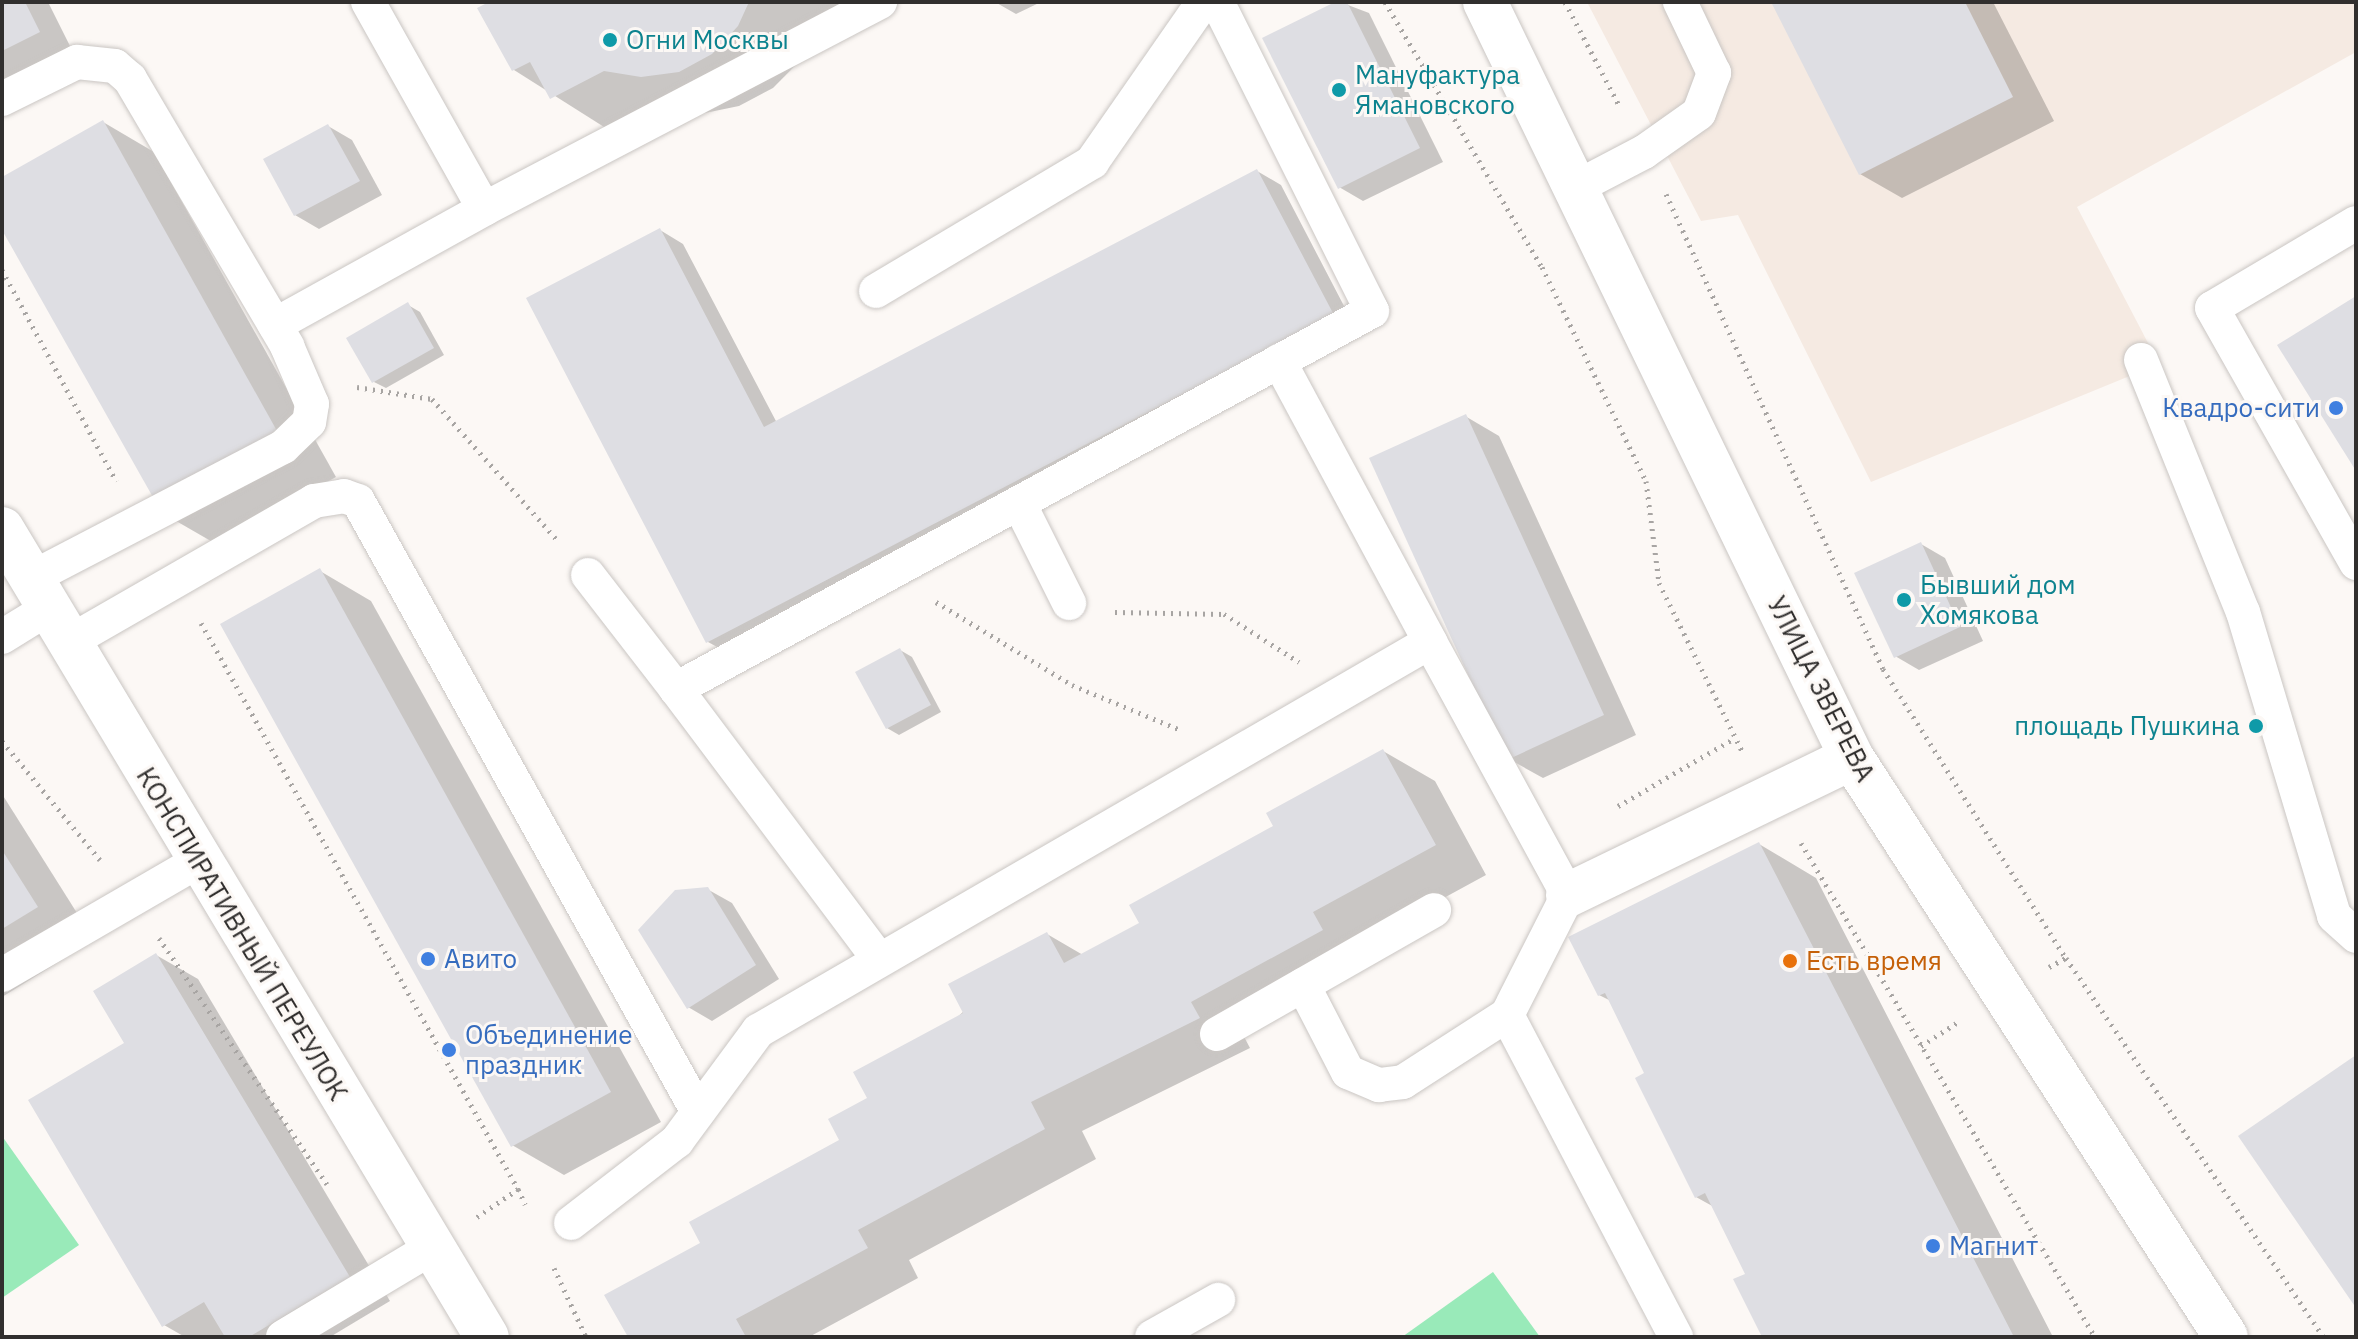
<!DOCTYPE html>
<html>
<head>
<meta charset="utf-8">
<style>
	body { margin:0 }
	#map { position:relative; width:2358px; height:1339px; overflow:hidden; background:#fcf8f5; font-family:"IBM Plex Sans",sans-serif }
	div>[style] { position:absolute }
	.built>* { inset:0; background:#f5eae2 }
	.green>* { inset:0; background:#99eab9 }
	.shadow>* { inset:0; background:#0003 }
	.building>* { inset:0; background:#dedee3 }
	.path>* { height:5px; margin-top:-2.5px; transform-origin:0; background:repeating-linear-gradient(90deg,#a8a5a3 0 2px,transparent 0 8px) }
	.roads { filter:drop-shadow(0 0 2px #cac6c3) drop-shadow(0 0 2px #cac6c3) }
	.lane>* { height:34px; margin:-17px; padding:0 17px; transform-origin:17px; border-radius:17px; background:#fff }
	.street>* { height:44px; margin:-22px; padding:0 22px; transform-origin:22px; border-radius:22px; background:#fff }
	.secondary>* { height:44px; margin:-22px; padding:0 22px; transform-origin:22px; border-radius:22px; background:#fff }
	.dots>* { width:22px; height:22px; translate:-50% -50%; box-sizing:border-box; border:4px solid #fcf8f5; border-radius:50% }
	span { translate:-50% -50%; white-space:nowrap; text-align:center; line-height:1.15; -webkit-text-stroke:6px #fcf8f5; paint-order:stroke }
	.culture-label { font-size:26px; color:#0d838f }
	.left { translate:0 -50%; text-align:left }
	.right { translate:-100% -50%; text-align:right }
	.shop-label { font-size:26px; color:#366cbe }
	.street-label { font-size:26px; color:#312f2e }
	.food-label { font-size:26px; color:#c56008 }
	.frame { position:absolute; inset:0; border:4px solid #312f2e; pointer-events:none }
</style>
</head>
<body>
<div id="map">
	<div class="built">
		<div style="clip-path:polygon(1587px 2px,2356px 2px,2356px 52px,2077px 207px,2159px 364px,1871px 482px,1738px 215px,1701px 221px)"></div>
	</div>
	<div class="green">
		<div style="clip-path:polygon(2px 1136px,79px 1245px,2px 1298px)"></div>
		<div style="clip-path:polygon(1493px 1272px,1540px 1337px,1402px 1337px)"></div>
	</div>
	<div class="shadow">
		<div style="clip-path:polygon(2px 2px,48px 2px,73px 52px,2px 87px)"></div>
		<div style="clip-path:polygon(493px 2px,858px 2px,773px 88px,739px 106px,612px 132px,514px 70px)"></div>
		<div style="clip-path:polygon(995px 2px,1041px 2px,1016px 14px)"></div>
		<div style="clip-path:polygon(1340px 2px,1369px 13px,1443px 162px,1363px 201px,1339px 187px)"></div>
		<div style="clip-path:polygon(1774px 2px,1993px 2px,2054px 121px,1902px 198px,1860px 174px)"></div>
		<div style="clip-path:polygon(103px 122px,154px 152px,336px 477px,216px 544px,164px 514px,2px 226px,2px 179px)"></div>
		<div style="clip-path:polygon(328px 126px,352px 140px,382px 195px,319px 229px,295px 215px)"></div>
		<div style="clip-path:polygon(1257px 171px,1281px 185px,1356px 329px,732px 655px,708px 642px,660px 230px,683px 244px,777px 423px)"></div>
		<div style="clip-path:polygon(408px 305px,420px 312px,444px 355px,386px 388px,374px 382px)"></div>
		<div style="clip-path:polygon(1465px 416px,1499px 436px,1636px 735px,1543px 778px,1509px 759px)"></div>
		<div style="clip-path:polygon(1921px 544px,1945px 558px,1983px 641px,1919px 670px,1895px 656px)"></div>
		<div style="clip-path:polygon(320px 571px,371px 601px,661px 1122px,564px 1175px,512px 1145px)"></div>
		<div style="clip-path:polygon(900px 650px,912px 657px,941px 712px,899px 735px,887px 728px)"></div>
		<div style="clip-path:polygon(1383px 751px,1435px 781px,1486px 875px,1363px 942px,1241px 1031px,1250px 1048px,1082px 1131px,1096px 1159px,909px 1260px,918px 1278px,809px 1337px,630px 1337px,703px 1243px,842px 1141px,869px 1099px,1047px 934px,1083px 955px,1142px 924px)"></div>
		<div style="clip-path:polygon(2px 794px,94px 940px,2px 997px)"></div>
		<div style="clip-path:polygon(1759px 844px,1816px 878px,2053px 1337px,1764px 1337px,1747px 1275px,1714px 1207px,1696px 1197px,1647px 1074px,1611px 1001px,1599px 995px)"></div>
		<div style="clip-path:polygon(707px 889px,732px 903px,779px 979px,712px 1021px,688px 1007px)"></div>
		<div style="clip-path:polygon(156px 955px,198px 979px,390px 1301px,330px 1337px,185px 1337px,164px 1325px,127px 1043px)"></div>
	</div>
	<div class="building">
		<div style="clip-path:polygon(2px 2px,25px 2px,40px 32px,2px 51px)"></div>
		<div style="clip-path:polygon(489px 2px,749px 2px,738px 26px,712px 54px,679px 72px,641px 77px,604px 71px,550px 99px,530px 62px,512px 71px,477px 8px)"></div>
		<div style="clip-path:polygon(1335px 2px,1347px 2px,1420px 148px,1338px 189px,1262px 38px)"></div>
		<div style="clip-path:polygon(1771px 2px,1965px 2px,2013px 97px,1859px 175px)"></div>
		<div style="clip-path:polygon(103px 120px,286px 447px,163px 515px,2px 230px,2px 177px)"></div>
		<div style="clip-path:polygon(328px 124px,360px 181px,294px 216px,263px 159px)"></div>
		<div style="clip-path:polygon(1257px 169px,1334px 315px,706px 643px,526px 298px,660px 228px,764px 427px)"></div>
		<div style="clip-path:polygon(2356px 296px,2356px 471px,2277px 345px)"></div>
		<div style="clip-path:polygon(408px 302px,434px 348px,372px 383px,346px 338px)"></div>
		<div style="clip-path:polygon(1466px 414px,1604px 715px,1507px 760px,1369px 458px)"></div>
		<div style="clip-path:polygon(1921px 542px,1960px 627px,1894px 658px,1854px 573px)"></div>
		<div style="clip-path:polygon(320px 568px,611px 1092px,511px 1147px,220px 624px)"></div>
		<div style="clip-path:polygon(900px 648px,931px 705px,886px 729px,855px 672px)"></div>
		<div style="clip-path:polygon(1383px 749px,1436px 845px,1313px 912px,1323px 930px,1191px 1002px,1200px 1018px,1031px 1102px,1045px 1129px,858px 1230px,868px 1248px,736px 1319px,746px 1337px,628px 1337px,604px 1295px,700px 1243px,689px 1222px,839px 1140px,828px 1119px,867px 1098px,853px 1072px,963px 1013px,948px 984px,1047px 932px,1064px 963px,1139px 923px,1129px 905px,1273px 826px,1266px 813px)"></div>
		<div style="clip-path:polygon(1759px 842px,2014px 1337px,1762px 1337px,1733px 1279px,1745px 1274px,1705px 1193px,1695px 1198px,1635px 1078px,1644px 1073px,1605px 993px,1598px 996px,1568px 937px)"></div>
		<div style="clip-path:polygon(2px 850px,38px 907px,2px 929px)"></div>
		<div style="clip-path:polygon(708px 887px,756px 965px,687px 1009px,638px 930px,675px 890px)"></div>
		<div style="clip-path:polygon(156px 953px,350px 1277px,249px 1337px,225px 1337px,204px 1302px,162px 1327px,28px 1100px,124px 1043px,93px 991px)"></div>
		<div style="clip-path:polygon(2356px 1055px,2356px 1308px,2238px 1136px)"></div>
	</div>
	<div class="path">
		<div style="left:1385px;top:2px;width:308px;rotate:59.4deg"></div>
		<div style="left:1542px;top:267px;width:238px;rotate:64.1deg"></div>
		<div style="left:1646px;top:481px;width:103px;rotate:82.7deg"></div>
		<div style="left:1659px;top:583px;width:187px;rotate:63.7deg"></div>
		<div style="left:1565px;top:2px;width:119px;rotate:62.4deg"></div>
		<div style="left:1666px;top:194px;width:522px;rotate:65.45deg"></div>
		<div style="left:1883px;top:669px;width:342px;rotate:57.7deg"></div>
		<div style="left:2066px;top:958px;width:458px;rotate:55.8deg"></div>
		<div style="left:2px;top:270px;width:240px;rotate:61.6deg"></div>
		<div style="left:357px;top:387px;width:76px;rotate:9.1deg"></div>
		<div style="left:432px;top:399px;width:190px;rotate:48.4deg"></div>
		<div style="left:936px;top:602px;width:159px;rotate:31.4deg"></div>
		<div style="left:1072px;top:685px;width:115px;rotate:22.5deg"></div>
		<div style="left:1115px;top:612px;width:109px;rotate:1.1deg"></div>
		<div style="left:1224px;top:614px;width:89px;rotate:32.6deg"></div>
		<div style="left:201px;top:623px;width:649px;rotate:60.75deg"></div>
		<div style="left:2px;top:741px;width:154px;rotate:50.5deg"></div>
		<div style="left:1618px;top:806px;width:133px;rotate:-30.2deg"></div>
		<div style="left:1801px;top:843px;width:575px;rotate:59.24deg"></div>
		<div style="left:159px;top:938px;width:298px;rotate:55.7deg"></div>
		<div style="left:2049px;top:967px;width:19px;rotate:-28deg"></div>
		<div style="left:1921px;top:1046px;width:44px;rotate:-33deg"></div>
		<div style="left:477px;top:1217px;width:50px;rotate:-34.3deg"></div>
		<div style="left:518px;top:1189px;width:17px;rotate:65deg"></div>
		<div style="left:554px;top:1268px;width:76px;rotate:65.1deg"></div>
	</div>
	<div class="roads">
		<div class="lane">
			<div style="left:368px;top:2px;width:237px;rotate:60.7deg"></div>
			<div style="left:484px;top:209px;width:447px;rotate:-27.6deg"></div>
			<div style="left:2px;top:99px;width:84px;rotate:-26.3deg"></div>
			<div style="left:77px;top:62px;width:38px;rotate:6deg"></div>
			<div style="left:115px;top:66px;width:20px;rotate:41deg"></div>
			<div style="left:130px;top:79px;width:310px;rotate:59.5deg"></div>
			<div style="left:287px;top:346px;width:63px;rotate:66.7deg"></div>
			<div style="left:312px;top:404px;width:18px;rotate:99deg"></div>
			<div style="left:309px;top:422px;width:36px;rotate:136deg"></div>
			<div style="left:283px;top:447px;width:284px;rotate:152.5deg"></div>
			<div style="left:1575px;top:188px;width:78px;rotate:-27.6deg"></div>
			<div style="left:1644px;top:152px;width:67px;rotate:-35.3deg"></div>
			<div style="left:1699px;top:113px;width:43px;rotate:-69.4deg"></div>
			<div style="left:1714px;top:73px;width:79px;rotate:-115.6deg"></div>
			<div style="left:2356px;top:223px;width:167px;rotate:149.4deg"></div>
			<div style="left:2212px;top:308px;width:293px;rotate:60.5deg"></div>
			<div style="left:876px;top:291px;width:252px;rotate:-30.8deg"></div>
			<div style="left:1092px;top:162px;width:195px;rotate:-55.2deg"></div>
			<div style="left:275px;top:325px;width:239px;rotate:-29deg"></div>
			<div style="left:2141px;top:360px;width:272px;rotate:68deg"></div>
			<div style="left:2243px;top:612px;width:317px;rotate:73.3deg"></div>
			<div style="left:2334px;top:916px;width:30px;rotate:42deg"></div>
			<div style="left:1279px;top:361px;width:319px;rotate:61.7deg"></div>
			<div style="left:1019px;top:503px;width:112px;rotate:63.4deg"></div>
			<div style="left:588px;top:575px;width:144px;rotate:52.3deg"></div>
			<div style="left:676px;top:689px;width:792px;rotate:-28.51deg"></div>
			<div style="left:1372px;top:311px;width:346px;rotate:-116.6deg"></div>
			<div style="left:2px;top:637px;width:55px;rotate:-31.7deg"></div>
			<div style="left:69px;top:642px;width:283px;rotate:-29.9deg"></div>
			<div style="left:314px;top:501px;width:30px;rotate:-9deg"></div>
			<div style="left:344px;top:496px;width:15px;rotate:20deg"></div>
			<div style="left:358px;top:501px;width:699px;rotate:60.91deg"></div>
			<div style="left:676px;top:689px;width:338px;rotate:53.1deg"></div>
			<div style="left:2px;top:975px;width:228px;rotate:-30.1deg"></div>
			<div style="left:1303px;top:985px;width:98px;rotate:62.7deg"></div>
			<div style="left:1348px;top:1072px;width:34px;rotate:23deg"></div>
			<div style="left:1379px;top:1085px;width:24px;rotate:-7deg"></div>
			<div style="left:1403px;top:1082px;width:124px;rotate:-32.8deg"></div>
			<div style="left:1217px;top:1034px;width:250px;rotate:-29.7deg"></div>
			<div style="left:571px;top:1223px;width:134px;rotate:-37.7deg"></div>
			<div style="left:677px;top:1141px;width:137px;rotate:-53.6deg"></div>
			<div style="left:758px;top:1031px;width:776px;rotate:-30.07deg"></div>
			<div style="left:1430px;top:642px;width:288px;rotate:61.4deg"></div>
			<div style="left:1568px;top:895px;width:135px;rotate:116.9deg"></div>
			<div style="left:1507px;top:1015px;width:364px;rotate:62.3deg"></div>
			<div style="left:283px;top:1337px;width:171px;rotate:-30.9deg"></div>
			<div style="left:1152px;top:1337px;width:76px;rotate:-29.3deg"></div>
		</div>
		<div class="street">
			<div style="left:2px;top:529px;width:942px;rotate:59.03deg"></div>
			<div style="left:1568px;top:895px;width:315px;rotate:-25.8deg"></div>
		</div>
		<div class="secondary">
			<div style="left:1485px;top:2px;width:840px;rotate:64.11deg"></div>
			<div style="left:1852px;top:758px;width:689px;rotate:57.14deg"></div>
		</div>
	</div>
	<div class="dots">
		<div style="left:610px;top:40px;background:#0f9aa8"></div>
		<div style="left:1339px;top:90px;background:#0f9aa8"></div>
		<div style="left:2336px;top:408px;background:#3f7fe0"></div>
		<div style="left:1904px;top:600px;background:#0f9aa8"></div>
		<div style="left:2256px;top:726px;background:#0f9aa8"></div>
		<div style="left:428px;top:959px;background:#3f7fe0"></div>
		<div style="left:1790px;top:961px;background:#e8710a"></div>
		<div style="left:449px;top:1050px;background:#3f7fe0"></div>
		<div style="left:1933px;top:1246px;background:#3f7fe0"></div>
	</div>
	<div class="culture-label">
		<span class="left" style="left:626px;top:40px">Огни Москвы</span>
		<span class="left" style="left:1355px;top:90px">Мануфактура<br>Ямановского</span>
		<span class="left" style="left:1920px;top:600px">Бывший дом<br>Хомякова</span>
		<span class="right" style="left:2240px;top:726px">площадь Пушкина</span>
	</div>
	<div class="shop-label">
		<span class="right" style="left:2320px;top:408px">Квадро-сити</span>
		<span class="left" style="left:444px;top:959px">Авито</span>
		<span class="left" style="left:465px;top:1050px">Объединение<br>праздник</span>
		<span class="left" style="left:1949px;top:1246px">Магнит</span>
	</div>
	<div class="street-label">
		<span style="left:1821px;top:689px;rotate:63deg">УЛИЦА ЗВЕРЕВА</span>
		<span style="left:242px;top:934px;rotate:59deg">КОНСПИРАТИВНЫЙ ПЕРЕУЛОК</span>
	</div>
	<div class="food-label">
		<span class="left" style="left:1806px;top:961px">Есть время</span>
	</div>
	<div class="frame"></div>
</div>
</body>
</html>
